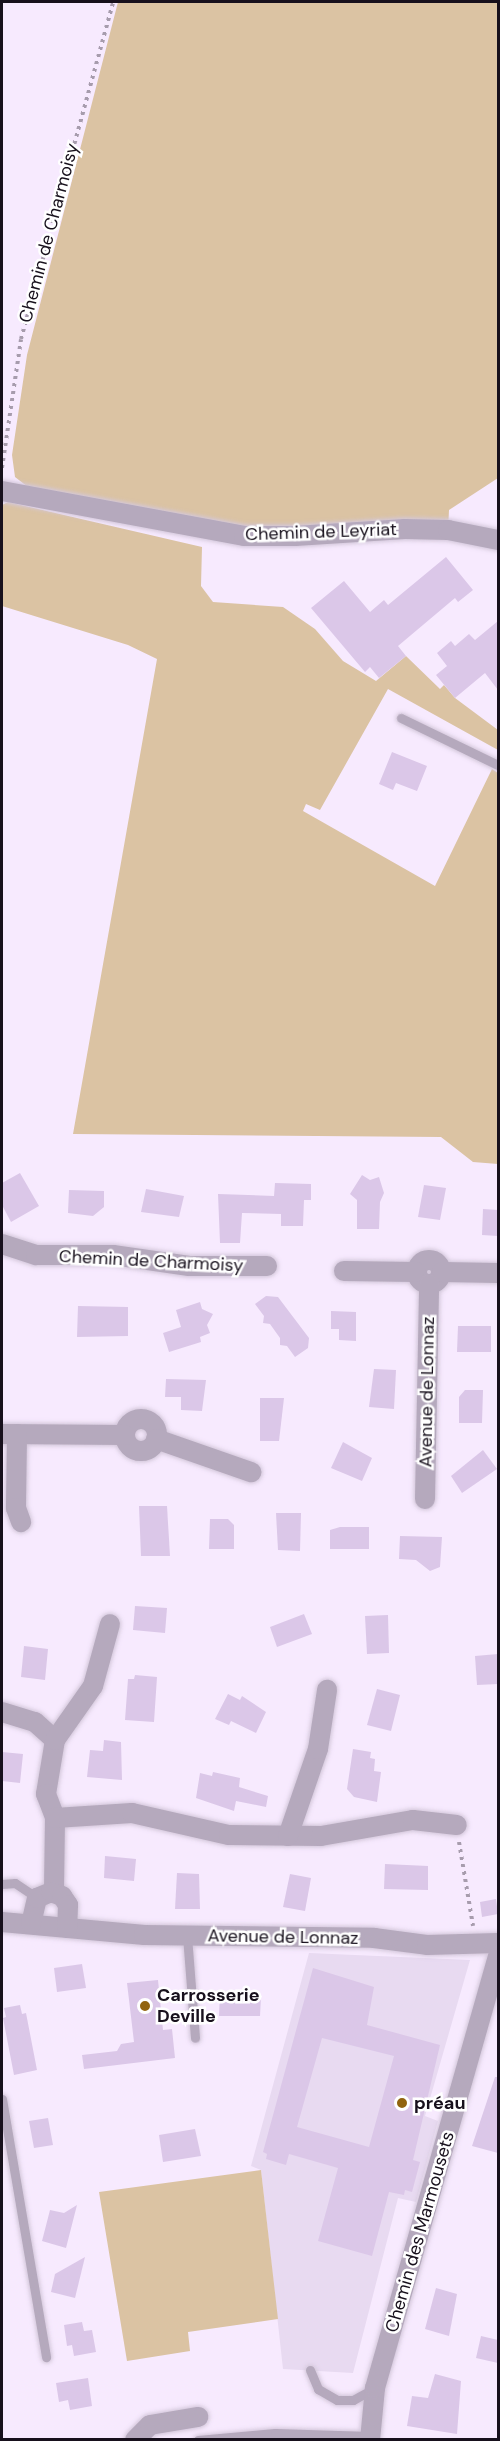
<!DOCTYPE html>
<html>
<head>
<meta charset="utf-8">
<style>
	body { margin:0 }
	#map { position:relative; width:500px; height:2441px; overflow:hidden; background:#f7eafe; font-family:"DM Sans",sans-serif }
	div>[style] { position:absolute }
	.built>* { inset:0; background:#e8daf1 }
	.green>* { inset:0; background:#dbc3a3 }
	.building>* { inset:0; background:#dbc7e8 }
	.path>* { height:4px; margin-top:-2px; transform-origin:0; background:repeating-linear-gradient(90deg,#a79cad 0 3px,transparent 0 7.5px) }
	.roads { filter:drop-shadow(0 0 2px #d3c7da) drop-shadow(0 0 2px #d3c7da) }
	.lane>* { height:9px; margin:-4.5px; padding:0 4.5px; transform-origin:4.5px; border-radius:4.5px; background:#b5a9bd }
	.street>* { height:20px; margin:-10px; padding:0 10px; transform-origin:10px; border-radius:10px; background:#b5a9bd }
	.street>.ring { margin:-10px; padding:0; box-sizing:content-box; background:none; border:20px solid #b5a9bd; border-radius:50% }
	.dots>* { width:16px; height:16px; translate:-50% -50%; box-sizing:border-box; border:3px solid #fff; border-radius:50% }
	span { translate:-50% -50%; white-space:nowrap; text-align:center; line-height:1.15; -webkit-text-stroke:5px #fff; paint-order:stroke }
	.street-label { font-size:18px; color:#17101c }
	.poi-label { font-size:18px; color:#17101c; font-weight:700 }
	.left { translate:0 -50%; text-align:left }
	.frame { position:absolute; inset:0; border:3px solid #17101c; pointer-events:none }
</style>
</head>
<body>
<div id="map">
	<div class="built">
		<div style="clip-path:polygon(309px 1953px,470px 1960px,425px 2116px,438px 2121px,416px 2202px,398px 2198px,353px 2373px,283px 2369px,261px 2170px,251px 2166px)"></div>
	</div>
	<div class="green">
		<div style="clip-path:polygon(118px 2px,498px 2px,498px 478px,449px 510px,448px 530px,295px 536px,28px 487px,15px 477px,12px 455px,27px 355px)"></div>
		<div style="clip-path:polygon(8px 502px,202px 547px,201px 586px,213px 602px,283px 607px,315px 629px,343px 661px,376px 681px,406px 656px,440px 689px,444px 685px,455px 698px,498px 730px,498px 750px,388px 689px,320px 810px,306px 804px,303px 811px,435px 886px,492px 769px,498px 773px,498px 1164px,473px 1162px,441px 1137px,73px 1134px,157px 659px,128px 645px,2px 606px,2px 505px)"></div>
		<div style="clip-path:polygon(261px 2170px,278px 2319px,188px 2332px,190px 2351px,127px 2361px,99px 2192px)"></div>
	</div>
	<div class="building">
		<div style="clip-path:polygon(446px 557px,473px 590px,458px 602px,455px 598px,398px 646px,406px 656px,379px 678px,370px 667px,365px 672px,311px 608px,344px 581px,370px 612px,384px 600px,388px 605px)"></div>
		<div style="clip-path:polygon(498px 621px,498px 690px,485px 673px,455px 698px,436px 675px,447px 666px,437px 653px,451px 641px,455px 646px,469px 634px,475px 640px)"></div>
		<div style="clip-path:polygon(392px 752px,427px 766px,417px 791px,396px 783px,393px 790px,379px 784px)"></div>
		<div style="clip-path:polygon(20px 1173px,39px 1206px,11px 1222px,2px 1205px,2px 1183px)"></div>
		<div style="clip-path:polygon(362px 1175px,370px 1180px,379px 1177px,384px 1193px,380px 1202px,379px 1229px,357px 1229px,357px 1200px,350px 1194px)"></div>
		<div style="clip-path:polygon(275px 1183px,311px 1184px,311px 1200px,304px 1200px,303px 1226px,281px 1226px,281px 1214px,242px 1213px,240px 1243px,220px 1243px,218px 1194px,274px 1196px)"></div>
		<div style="clip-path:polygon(424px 1185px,446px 1188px,440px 1220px,418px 1217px)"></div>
		<div style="clip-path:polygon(146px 1189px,184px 1196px,179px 1217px,141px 1212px)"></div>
		<div style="clip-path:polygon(69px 1190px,104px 1191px,104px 1207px,93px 1216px,68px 1213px)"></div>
		<div style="clip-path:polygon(483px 1209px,498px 1210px,498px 1236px,482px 1235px)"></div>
		<div style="clip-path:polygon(266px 1296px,278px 1297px,309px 1338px,308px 1348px,295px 1357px,287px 1346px,280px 1345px,280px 1338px,270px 1324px,263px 1323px,264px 1316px,255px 1304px)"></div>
		<div style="clip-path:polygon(200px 1302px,202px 1309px,213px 1314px,207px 1325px,210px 1333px,200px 1337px,201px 1342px,169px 1352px,163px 1333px,181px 1327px,176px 1310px)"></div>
		<div style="clip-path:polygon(78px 1306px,128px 1307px,128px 1336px,77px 1337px)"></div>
		<div style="clip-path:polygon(331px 1311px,356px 1312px,356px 1341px,339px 1340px,339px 1329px,331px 1329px)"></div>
		<div style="clip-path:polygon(458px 1326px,491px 1326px,491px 1352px,457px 1352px)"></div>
		<div style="clip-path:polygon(374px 1369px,396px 1370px,394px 1409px,369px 1407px)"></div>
		<div style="clip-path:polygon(166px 1379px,206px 1380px,202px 1411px,181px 1410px,181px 1397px,165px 1397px)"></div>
		<div style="clip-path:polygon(465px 1390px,483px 1390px,482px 1423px,459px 1423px,459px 1397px)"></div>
		<div style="clip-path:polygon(260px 1398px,284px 1398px,279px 1441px,260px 1441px)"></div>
		<div style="clip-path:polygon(343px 1442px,372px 1458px,362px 1481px,331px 1468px)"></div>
		<div style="clip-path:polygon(483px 1450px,497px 1469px,462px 1493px,451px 1476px)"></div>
		<div style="clip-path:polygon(139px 1506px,167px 1506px,170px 1556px,141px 1556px)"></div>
		<div style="clip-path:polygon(276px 1513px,301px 1513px,300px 1551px,278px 1550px)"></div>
		<div style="clip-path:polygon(210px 1519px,228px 1519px,234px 1525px,234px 1549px,209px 1549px)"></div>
		<div style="clip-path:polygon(340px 1527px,369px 1527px,369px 1549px,330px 1549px,330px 1530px)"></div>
		<div style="clip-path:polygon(400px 1536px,442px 1537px,440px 1567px,430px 1571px,416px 1560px,399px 1559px)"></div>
		<div style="clip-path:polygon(135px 1606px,167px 1608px,165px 1633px,133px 1630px)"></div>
		<div style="clip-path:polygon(304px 1614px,312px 1634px,277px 1647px,270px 1627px)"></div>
		<div style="clip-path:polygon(388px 1615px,389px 1653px,367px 1654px,365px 1616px)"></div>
		<div style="clip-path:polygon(24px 1646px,48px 1649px,45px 1680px,21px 1677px)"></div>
		<div style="clip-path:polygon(498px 1654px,498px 1684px,477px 1685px,475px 1656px)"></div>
		<div style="clip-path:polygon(135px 1675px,157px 1677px,154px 1722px,125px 1720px,128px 1679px,134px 1679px)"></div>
		<div style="clip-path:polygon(377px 1689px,400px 1695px,391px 1731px,367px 1725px)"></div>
		<div style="clip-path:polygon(228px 1694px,240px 1700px,242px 1696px,266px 1712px,256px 1733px,231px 1721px,229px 1725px,215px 1719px)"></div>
		<div style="clip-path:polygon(104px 1740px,121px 1742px,122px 1780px,87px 1777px,90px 1750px,103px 1751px)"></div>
		<div style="clip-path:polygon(353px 1749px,371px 1752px,370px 1758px,375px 1759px,374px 1771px,381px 1772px,377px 1802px,354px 1797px,347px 1789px)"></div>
		<div style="clip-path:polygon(2px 1752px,23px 1754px,20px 1783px,2px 1781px)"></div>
		<div style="clip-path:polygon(213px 1772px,240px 1778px,239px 1787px,268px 1796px,266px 1807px,236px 1801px,234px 1811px,196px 1798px,200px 1773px,212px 1776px)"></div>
		<div style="clip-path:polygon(105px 1856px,136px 1859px,134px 1881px,104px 1878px)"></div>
		<div style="clip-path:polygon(385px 1864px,428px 1866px,428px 1890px,384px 1889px)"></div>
		<div style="clip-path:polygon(177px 1873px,199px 1874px,200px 1909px,175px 1909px)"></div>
		<div style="clip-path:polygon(290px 1874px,311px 1878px,305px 1911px,283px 1907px)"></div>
		<div style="clip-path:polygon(496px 1899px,498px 1914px,482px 1917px,480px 1902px)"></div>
		<div style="clip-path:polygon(82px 1964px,86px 1988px,57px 1992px,54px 1968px)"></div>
		<div style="clip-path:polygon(evenodd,313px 1968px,374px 1987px,367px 2025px,440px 2045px,413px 2160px,420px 2162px,412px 2192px,405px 2190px,404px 2195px,389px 2192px,372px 2256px,318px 2241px,338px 2168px,289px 2154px,286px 2165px,266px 2159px,267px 2154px,263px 2152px,313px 1968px,322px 2038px,394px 2056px,369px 2147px,297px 2127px,322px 2038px)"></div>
		<div style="clip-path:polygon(158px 1980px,163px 2030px,172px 2029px,175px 2058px,84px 2069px,82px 2055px,117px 2051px,121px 2044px,134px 2042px,127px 1983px)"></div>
		<div style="clip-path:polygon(220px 1991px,261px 1996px,260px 2016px,219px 2016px)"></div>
		<div style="clip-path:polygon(20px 2005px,22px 2014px,26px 2013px,37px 2070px,14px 2075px,3px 2018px,6px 2017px,4px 2008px)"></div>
		<div style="clip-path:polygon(495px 2077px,498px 2077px,498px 2153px,472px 2146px)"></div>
		<div style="clip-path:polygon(48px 2118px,53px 2145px,34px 2148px,29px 2121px)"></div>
		<div style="clip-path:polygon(195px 2129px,201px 2156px,163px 2162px,159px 2135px)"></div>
		<div style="clip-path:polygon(77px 2205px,66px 2248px,42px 2241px,50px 2210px,64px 2213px)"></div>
		<div style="clip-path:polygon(85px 2257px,75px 2298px,51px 2292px,55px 2274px)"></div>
		<div style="clip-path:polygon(436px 2288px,457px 2294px,449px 2336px,425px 2329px)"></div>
		<div style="clip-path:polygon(82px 2322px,84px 2331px,92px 2330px,96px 2352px,74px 2356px,72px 2345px,67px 2346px,64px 2325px)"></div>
		<div style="clip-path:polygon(481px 2336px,498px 2340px,498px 2363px,476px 2358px)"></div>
		<div style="clip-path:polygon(435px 2374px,461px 2381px,457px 2434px,407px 2426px,412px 2396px,428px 2398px)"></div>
		<div style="clip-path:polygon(88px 2378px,92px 2406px,70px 2410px,68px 2400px,59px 2402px,56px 2383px)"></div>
	</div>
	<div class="path">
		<div style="left:2px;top:468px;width:130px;rotate:-81.6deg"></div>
		<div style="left:21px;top:339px;width:349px;rotate:-74.7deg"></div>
		<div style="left:459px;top:1842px;width:85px;rotate:80.5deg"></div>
	</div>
	<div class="roads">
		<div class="lane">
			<div style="left:401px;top:718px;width:108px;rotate:25.9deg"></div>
			<div style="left:2px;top:1884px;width:13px;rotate:-4deg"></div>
			<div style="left:15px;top:1883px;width:27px;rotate:34deg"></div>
			<div style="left:187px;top:1936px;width:102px;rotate:85.5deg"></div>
			<div style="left:2px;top:2099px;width:262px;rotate:80.3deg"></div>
			<div style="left:310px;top:2370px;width:21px;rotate:67deg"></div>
			<div style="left:318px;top:2389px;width:22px;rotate:30deg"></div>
			<div style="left:337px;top:2400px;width:16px"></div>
			<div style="left:353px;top:2400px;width:23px;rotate:-29deg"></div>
			<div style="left:198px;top:2440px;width:77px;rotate:-5.2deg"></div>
			<div style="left:275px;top:2433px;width:95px;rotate:1.8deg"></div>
		</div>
		<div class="street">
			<div style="left:2px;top:491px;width:246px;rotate:10.5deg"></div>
			<div style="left:244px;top:536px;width:51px"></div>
			<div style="left:295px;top:536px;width:110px;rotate:-3.6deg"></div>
			<div style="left:405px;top:529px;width:43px;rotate:1.3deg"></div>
			<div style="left:448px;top:530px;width:51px;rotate:11.3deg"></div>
			<div style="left:2px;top:1244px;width:36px;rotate:18deg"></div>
			<div style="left:36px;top:1255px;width:77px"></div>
			<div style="left:113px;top:1255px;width:77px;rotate:8.2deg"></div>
			<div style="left:189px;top:1266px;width:78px"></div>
			<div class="ring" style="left:417px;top:1260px;width:4px;height:4px"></div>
			<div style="left:344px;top:1271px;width:72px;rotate:0.8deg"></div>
			<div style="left:442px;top:1272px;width:56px;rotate:1deg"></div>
			<div class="ring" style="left:125px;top:1419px;width:12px;height:12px"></div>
			<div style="left:2px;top:1434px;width:123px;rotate:0.5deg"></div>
			<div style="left:17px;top:1434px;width:74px;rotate:90.8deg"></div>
			<div style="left:16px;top:1508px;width:15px;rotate:70deg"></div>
			<div style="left:156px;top:1439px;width:101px;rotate:19.2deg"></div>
			<div style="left:425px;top:1499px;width:215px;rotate:-88.9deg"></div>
			<div style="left:2px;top:1712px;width:34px;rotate:17deg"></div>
			<div style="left:35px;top:1722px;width:27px;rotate:42deg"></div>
			<div style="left:55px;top:1740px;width:55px;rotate:99.5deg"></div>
			<div style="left:46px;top:1794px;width:26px;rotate:69deg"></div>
			<div style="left:55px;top:1818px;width:74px;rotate:90.8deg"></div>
			<div style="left:55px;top:1740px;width:66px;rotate:-54.9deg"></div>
			<div style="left:93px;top:1686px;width:64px;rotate:-74.7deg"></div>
			<div style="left:55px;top:1818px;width:77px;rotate:-3.7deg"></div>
			<div style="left:132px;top:1813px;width:99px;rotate:12.8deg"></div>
			<div style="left:229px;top:1835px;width:92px;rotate:0.6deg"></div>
			<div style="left:321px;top:1836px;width:93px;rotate:-9.9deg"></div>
			<div style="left:413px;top:1820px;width:44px;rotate:6.5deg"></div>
			<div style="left:288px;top:1836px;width:92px;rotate:-71deg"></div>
			<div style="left:318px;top:1749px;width:60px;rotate:-81.3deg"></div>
			<div style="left:2px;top:1922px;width:143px;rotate:5.2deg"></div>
			<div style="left:144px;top:1935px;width:230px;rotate:0.7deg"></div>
			<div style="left:374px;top:1938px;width:53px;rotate:7.5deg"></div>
			<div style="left:427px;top:1945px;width:71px;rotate:-1.6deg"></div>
			<div style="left:31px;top:1924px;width:27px;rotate:-77deg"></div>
			<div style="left:37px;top:1898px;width:15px;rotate:-23deg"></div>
			<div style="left:51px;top:1892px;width:12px;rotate:20deg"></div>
			<div style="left:62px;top:1896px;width:11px;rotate:56deg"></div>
			<div style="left:68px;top:1905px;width:23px;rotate:92deg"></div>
			<div style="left:135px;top:2440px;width:21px;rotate:-45deg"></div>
			<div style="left:150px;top:2425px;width:49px;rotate:-9.5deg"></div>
			<div style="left:370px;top:2440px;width:52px;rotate:-84.5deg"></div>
			<div style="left:375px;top:2388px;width:449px;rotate:-74.1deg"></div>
		</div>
	</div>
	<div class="dots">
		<div style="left:145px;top:2006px;background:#91630e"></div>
		<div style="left:402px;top:2103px;background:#91630e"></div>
	</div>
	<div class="street-label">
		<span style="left:49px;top:233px;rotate:-75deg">Chemin de Charmoisy</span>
		<span style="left:321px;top:532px;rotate:-2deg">Chemin de Leyriat</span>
		<span style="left:151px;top:1261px;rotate:3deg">Chemin de Charmoisy</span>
		<span style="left:427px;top:1392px;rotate:-89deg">Avenue de Lonnaz</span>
		<span style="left:283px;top:1937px;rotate:1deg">Avenue de Lonnaz</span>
		<span style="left:420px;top:2232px;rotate:-74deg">Chemin des Marmousets</span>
	</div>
	<div class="poi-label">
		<span class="left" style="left:157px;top:2006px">Carrosserie<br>Deville</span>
		<span class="left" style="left:414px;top:2103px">préau</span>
	</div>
	<div class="frame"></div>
</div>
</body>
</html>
